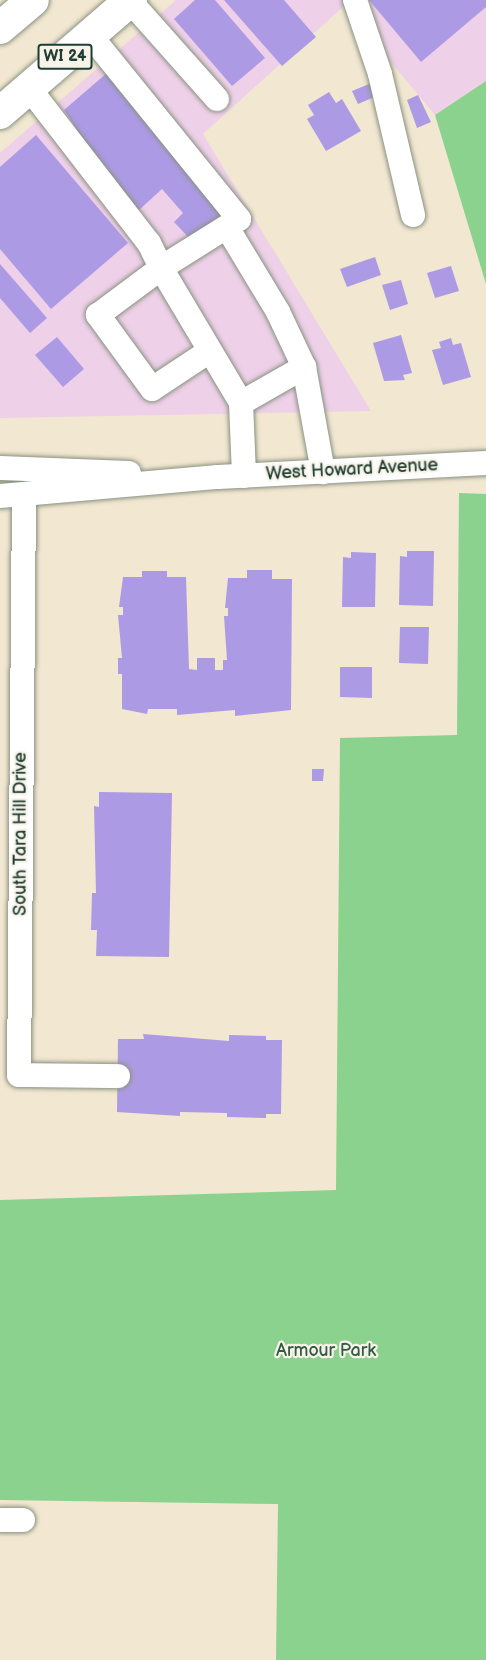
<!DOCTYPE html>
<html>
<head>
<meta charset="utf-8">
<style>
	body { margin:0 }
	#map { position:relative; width:486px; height:1660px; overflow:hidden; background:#f2e7d0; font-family:"Balsamiq Sans",sans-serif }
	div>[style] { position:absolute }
	.built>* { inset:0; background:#eed0e8 }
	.green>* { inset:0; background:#8ad28d }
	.building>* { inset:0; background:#ad9ae4 }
	.roads { filter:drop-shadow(0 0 2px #889282) drop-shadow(0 0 2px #889282) }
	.minor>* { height:24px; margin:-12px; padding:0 12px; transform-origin:12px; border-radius:12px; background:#fff }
	.major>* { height:32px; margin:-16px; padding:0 16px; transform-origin:16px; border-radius:16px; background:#fff }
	span { translate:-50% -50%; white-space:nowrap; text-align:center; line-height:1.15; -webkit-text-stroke:4.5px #f7f3e8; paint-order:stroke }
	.shield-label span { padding:2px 4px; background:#f7f3e8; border:2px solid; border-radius:4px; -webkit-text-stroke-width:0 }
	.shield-label { font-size:16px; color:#1f3d34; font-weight:700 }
	.street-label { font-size:18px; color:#1f3d34 }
	.park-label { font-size:18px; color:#345b46 }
</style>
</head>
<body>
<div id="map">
	<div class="built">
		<div style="clip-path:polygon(176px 0,486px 0,486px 81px,435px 115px,344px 6px,203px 134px,371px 411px,0 418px,0 153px)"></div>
	</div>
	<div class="green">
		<div style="clip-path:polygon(486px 81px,486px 284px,435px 115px)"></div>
		<div style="clip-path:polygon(459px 493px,486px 494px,486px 1660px,276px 1660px,278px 1504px,0 1500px,0 1200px,336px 1190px,340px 738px,457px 735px)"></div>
	</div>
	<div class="building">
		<div style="clip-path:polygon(195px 0,215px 0,265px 58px,232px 86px,174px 19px)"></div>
		<div style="clip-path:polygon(224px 0,284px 0,316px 37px,282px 66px)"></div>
		<div style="clip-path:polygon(369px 0,486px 0,486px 7px,421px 62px)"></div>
		<div style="clip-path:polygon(108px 72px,230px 209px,193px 242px,174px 222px,183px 213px,162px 189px,138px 211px,110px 180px,64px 110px)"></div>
		<div style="clip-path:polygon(374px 82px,379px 95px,358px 104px,352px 91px)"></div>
		<div style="clip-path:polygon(329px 92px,336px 103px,342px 99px,361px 131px,326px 151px,307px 119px,314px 115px,308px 105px)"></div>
		<div style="clip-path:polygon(418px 95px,431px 122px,417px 128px,407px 100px)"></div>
		<div style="clip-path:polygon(36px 135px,128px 243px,51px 309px,0 249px,0 167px)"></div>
		<div style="clip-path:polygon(375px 257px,381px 275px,347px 287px,340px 269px)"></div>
		<div style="clip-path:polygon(0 264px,47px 318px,30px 333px,0 298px)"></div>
		<div style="clip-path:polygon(451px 266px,459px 291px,435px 298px,427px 273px)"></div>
		<div style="clip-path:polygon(401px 280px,408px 304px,390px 310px,382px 285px)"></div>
		<div style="clip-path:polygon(401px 335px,412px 373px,403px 375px,405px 380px,384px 381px,373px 343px)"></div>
		<div style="clip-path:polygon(57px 337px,84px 369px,63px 387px,35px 355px)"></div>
		<div style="clip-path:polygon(451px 338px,453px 345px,461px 343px,471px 377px,443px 385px,432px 350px,441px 348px,439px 342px)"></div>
		<div style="clip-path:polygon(407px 551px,434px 551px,433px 606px,399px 605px,400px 556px,407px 557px)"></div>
		<div style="clip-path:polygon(351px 552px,376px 553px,375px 607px,342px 607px,343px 557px,351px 558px)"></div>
		<div style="clip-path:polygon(247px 570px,272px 570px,272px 579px,292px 579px,291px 710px,235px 716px,235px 710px,177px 715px,177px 709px,148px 709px,147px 714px,122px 709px,122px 674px,118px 674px,118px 658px,122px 658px,118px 615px,123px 615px,123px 607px,119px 607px,123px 577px,142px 577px,142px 571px,167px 571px,167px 577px,186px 577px,189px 669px,197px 670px,197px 658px,215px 658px,215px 670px,223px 670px,223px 660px,227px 660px,224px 616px,228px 616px,228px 608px,225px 608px,228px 578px,247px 578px)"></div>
		<div style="clip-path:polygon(400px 627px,429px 627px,428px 664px,399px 663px)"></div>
		<div style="clip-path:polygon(340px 667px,372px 667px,372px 698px,340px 697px)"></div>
		<div style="clip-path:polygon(312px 769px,324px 769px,323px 781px,312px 781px)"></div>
		<div style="clip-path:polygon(99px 792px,172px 793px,169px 957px,96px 956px,97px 930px,91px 930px,92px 893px,96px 893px,94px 806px,99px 807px)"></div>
		<div style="clip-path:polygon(143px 1034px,229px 1041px,229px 1035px,266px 1036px,266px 1040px,282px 1040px,281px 1114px,266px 1114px,266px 1118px,227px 1117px,227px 1113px,180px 1112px,180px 1116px,117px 1112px,118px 1039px,144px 1039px)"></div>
	</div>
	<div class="roads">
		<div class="minor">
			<div style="left:355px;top:0;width:78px;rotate:71.3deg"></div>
			<div style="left:380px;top:74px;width:145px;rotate:76.8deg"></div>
			<div style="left:130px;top:1px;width:131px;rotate:48.4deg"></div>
			<div style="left:29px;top:88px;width:196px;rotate:52.3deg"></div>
			<div style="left:149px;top:243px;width:28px;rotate:64deg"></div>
			<div style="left:161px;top:268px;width:92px;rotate:-32.1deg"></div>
			<div style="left:239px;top:219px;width:237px;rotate:-129deg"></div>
			<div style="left:228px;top:229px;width:97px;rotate:58.9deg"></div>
			<div style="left:278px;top:312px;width:61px;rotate:64.7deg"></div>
			<div style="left:304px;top:367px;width:107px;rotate:79.7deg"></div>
			<div style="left:208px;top:352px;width:67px;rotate:146.5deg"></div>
			<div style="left:152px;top:389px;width:92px;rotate:-126.1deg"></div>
			<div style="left:98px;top:315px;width:79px;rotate:-36.7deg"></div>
			<div style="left:161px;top:268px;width:157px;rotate:59.3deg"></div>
			<div style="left:241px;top:403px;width:73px;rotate:87.6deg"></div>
			<div style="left:241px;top:403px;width:73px;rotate:-29.7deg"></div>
			<div style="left:0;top:468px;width:129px;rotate:2.2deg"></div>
			<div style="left:24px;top:495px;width:580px;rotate:90.49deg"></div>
			<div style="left:19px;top:1075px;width:99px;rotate:0.6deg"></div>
			<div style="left:0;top:496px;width:219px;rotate:-5deg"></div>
			<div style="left:218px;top:477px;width:268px;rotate:-3deg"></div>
			<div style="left:0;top:1520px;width:23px"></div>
		</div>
		<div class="major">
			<div style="left:0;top:28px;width:43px;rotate:-40.3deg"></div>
			<div style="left:0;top:113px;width:173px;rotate:-40.8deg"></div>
		</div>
	</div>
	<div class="shield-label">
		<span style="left:65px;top:57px">WI 24</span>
	</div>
	<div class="street-label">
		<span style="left:352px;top:470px;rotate:-3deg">West Howard Avenue</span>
		<span style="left:21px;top:834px;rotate:-90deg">South Tara Hill Drive</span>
	</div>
	<div class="park-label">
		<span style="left:326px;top:1351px">Armour Park</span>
	</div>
</div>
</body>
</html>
